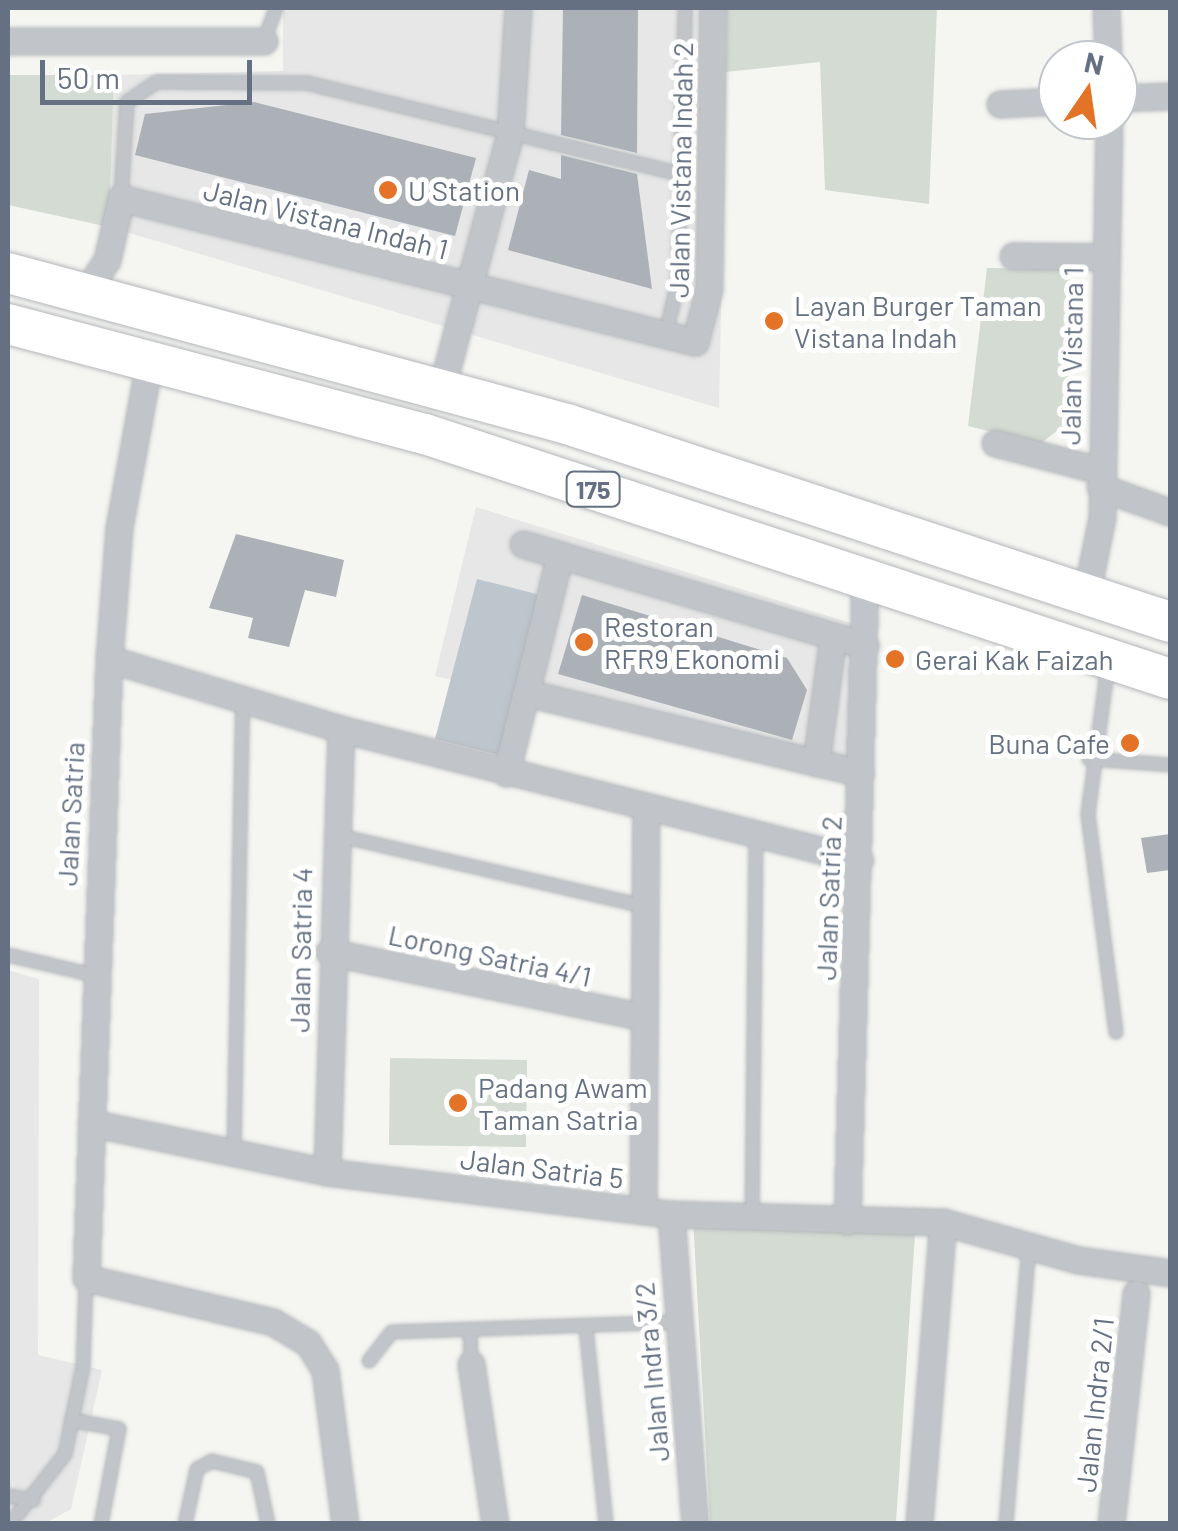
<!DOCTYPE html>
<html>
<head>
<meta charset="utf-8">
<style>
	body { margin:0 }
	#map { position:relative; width:1178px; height:1531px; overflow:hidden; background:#f5f6f2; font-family:Barlow,sans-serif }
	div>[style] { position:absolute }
	.built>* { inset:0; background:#e6e7e6 }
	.green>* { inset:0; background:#d4dbd2 }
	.water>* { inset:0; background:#bdc6cd }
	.building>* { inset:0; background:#acb1b8 }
	.roads { filter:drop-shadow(0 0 2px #b4b6ba) drop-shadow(0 0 2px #b4b6ba) }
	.service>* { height:12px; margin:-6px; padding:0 6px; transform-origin:6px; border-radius:6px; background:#c1c4c8 }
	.minor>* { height:25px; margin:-12.5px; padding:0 12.5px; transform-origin:12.5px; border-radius:12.5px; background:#c1c4c8 }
	.trunk>* { height:40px; margin:-20px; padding:0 20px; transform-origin:20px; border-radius:20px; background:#fff }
	.dots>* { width:28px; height:28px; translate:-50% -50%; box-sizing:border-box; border:5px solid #fff; border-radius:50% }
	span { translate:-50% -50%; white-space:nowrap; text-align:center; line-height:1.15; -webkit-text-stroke:10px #fff; paint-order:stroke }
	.shield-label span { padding:2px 8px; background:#fff; border:2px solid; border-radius:8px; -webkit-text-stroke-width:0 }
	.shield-label { font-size:25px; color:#657183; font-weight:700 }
	.street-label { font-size:28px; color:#657183 }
	.poi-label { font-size:28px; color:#657183 }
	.left { translate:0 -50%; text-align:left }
	.right { translate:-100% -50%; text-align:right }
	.frame { position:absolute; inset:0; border:10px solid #657183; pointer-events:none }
	.north { position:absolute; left:1038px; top:40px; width:100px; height:100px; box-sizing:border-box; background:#fff; border:2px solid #c1c6cd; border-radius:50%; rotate:13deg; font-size:28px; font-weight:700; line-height:40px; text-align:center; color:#657183 }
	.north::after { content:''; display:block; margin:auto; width:35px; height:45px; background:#e27327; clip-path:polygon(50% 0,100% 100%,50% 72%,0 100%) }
	.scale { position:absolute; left:40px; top:60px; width:212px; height:45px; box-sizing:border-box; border:5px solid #657183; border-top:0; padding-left:12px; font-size:30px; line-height:35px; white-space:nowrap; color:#657183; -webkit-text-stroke:8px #fff; paint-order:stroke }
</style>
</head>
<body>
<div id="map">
	<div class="built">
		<div style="clip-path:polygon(283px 8px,727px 8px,719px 408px,109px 227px,114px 75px,283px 71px)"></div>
		<div style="clip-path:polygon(476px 507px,877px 631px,865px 777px,435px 676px)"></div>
		<div style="clip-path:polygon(8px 970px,39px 979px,38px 1355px,102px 1370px,71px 1509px,46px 1523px,8px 1523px)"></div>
	</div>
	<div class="green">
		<div style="clip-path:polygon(727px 8px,937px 8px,929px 204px,825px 190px,820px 62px,726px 72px)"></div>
		<div style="clip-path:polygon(8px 75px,114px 75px,109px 227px,8px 205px)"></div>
		<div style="clip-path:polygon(987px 268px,1071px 269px,1067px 423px,1040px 444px,968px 426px)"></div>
		<div style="clip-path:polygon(390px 1058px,527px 1060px,526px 1147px,389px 1145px)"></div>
		<div style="clip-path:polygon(693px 1219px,915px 1234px,896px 1523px,710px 1523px)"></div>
	</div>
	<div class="water">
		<div style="clip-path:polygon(477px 579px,544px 596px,503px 756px,435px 739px)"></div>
	</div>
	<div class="building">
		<div style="clip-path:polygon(563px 8px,638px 8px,637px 153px,561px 135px)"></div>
		<div style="clip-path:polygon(254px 102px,476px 158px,455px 236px,135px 155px,145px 114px)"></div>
		<div style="clip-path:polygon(561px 155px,637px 174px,652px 289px,508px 250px,529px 170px,561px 179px)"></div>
		<div style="clip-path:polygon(236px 534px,344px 560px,336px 597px,305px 590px,289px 647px,248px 638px,253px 618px,209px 608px)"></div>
		<div style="clip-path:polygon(582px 595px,787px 658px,807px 690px,792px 740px,558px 674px)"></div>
		<div style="clip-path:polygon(1170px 834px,1170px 870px,1147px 873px,1141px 838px)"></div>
	</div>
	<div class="roads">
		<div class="service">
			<div style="left:264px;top:41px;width:35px;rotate:-70deg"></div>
			<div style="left:121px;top:198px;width:96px;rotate:-86.4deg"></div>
			<div style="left:127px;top:102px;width:36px;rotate:-34deg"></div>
			<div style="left:157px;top:82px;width:150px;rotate:0.4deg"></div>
			<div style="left:307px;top:83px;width:389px;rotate:13.7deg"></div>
			<div style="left:665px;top:337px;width:57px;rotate:-76.7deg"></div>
			<div style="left:678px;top:282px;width:274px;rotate:-88.5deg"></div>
			<div style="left:1108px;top:664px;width:151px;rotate:97.6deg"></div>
			<div style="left:1088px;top:814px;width:220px;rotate:82.7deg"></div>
			<div style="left:1089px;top:759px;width:81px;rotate:4.2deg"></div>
			<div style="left:336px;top:835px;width:316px;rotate:13deg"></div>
			<div style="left:8px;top:955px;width:87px;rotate:13.2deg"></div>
			<div style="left:234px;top:1151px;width:452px;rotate:-88.9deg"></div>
			<div style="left:752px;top:1219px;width:382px;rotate:-89.4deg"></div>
			<div style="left:586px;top:1327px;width:198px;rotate:84.2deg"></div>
			<div style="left:470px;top:1330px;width:34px;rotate:88deg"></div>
			<div style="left:369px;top:1361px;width:37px;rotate:-52deg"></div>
			<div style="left:392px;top:1332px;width:282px;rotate:-2deg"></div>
			<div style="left:71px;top:1420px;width:49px;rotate:10.6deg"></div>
			<div style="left:119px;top:1429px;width:97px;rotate:100.7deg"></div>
			<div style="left:8px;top:1496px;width:26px;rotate:9deg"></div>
			<div style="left:10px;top:1524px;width:89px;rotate:-51.8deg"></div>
			<div style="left:65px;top:1454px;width:90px;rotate:-78.4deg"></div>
			<div style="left:83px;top:1366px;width:88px;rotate:-88deg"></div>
			<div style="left:185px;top:1524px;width:56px;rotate:-77.7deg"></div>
			<div style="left:197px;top:1469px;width:17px;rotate:-28deg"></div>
			<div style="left:212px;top:1461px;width:46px;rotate:13.7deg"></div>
			<div style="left:257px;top:1472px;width:53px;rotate:78.1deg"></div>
			<div style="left:1006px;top:1524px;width:279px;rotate:-85.3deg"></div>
		</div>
		<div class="minor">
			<div style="left:1106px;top:8px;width:52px;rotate:87.8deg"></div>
			<div style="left:8px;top:41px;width:256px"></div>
			<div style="left:1118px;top:98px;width:52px;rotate:-2.2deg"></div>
			<div style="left:1000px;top:104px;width:58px;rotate:-3deg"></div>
			<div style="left:1013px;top:256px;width:91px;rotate:0.6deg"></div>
			<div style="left:86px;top:292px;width:38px;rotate:-57deg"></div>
			<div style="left:107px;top:260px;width:64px;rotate:-77.3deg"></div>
			<div style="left:121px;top:198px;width:592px;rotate:14.08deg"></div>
			<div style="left:695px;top:342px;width:55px;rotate:-75.2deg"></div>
			<div style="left:709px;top:289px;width:281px;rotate:-89.2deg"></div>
			<div style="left:150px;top:357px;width:173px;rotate:100.3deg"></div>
			<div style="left:119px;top:527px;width:132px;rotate:94.3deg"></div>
			<div style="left:109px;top:659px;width:619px;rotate:92.13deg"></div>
			<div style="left:86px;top:1278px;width:192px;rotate:13.2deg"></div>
			<div style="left:273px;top:1322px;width:41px;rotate:31deg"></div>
			<div style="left:308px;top:1343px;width:32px;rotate:58deg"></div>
			<div style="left:325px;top:1370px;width:155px;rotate:82.6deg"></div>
			<div style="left:442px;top:387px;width:262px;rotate:-75deg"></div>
			<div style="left:510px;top:134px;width:126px;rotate:-86.4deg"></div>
			<div style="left:995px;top:443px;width:107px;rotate:14.6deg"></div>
			<div style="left:1100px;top:487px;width:74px;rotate:19.7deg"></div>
			<div style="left:523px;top:544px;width:357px;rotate:16.5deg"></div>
			<div style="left:1087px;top:591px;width:76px;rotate:-78.5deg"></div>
			<div style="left:1102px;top:517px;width:397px;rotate:-89deg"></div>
			<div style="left:109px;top:659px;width:242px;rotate:16.8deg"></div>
			<div style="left:341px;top:729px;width:535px;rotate:14.17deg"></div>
			<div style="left:531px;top:694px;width:339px;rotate:13.5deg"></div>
			<div style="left:816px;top:763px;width:128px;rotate:-82.4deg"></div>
			<div style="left:506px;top:773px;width:225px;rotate:-76.1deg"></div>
			<div style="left:329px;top:952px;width:316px;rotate:11.7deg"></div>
			<div style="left:91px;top:1123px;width:241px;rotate:11.7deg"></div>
			<div style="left:327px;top:1172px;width:347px;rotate:7deg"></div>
			<div style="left:671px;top:1214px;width:272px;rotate:1.7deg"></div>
			<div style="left:943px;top:1222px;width:140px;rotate:15.7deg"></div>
			<div style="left:1078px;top:1260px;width:93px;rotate:8deg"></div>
			<div style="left:327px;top:1172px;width:443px;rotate:-88.2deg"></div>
			<div style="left:643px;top:1211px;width:402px;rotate:-89.6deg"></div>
			<div style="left:671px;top:1214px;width:311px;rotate:85.6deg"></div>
			<div style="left:847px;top:1221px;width:645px;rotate:-88.4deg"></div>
			<div style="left:471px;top:1364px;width:162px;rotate:81.5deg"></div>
			<div style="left:919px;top:1524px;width:303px;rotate:-85.5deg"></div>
			<div style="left:1111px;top:1524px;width:232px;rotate:-83.8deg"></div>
		</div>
		<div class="trunk">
			<div style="left:8px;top:273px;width:579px;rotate:15.12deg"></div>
			<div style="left:567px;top:424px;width:635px;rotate:18.18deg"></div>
			<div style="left:8px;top:324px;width:431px;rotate:14.8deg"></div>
			<div style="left:425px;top:434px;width:784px;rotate:18.2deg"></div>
		</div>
	</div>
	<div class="dots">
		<div style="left:388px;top:190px;background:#e27327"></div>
		<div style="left:774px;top:321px;background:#e27327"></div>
		<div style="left:584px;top:642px;background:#e27327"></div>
		<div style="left:895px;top:659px;background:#e27327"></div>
		<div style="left:1130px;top:743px;background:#e27327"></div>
		<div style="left:458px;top:1103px;background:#e27327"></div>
	</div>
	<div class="shield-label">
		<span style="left:593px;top:489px">175</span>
	</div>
	<div class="street-label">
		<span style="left:680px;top:170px;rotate:-89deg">Jalan Vistana Indah 2</span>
		<span style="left:326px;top:219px;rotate:14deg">Jalan Vistana Indah 1</span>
		<span style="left:1071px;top:356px;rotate:-89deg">Jalan Vistana 1</span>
		<span style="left:70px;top:814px;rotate:-87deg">Jalan Satria</span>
		<span style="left:828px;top:898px;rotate:-88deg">Jalan Satria 2</span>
		<span style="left:300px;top:950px;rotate:-89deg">Jalan Satria 4</span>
		<span style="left:490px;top:955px;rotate:12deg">Lorong Satria 4/1</span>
		<span style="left:542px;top:1168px;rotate:7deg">Jalan Satria 5</span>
		<span style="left:651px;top:1372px;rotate:-95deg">Jalan Indra 3/2</span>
		<span style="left:1094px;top:1405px;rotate:-84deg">Jalan Indra 2/1</span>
	</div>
	<div class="poi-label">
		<span class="left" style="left:408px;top:190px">U Station</span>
		<span class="left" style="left:794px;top:321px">Layan Burger Taman<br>Vistana Indah</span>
		<span class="left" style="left:604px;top:642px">Restoran<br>RFR9 Ekonomi</span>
		<span class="left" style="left:915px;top:659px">Gerai Kak Faizah</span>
		<span class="right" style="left:1110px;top:743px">Buna Cafe</span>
		<span class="left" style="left:478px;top:1103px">Padang Awam<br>Taman Satria</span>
	</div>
	<div class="frame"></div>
	<div class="north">N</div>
	<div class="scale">50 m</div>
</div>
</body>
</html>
